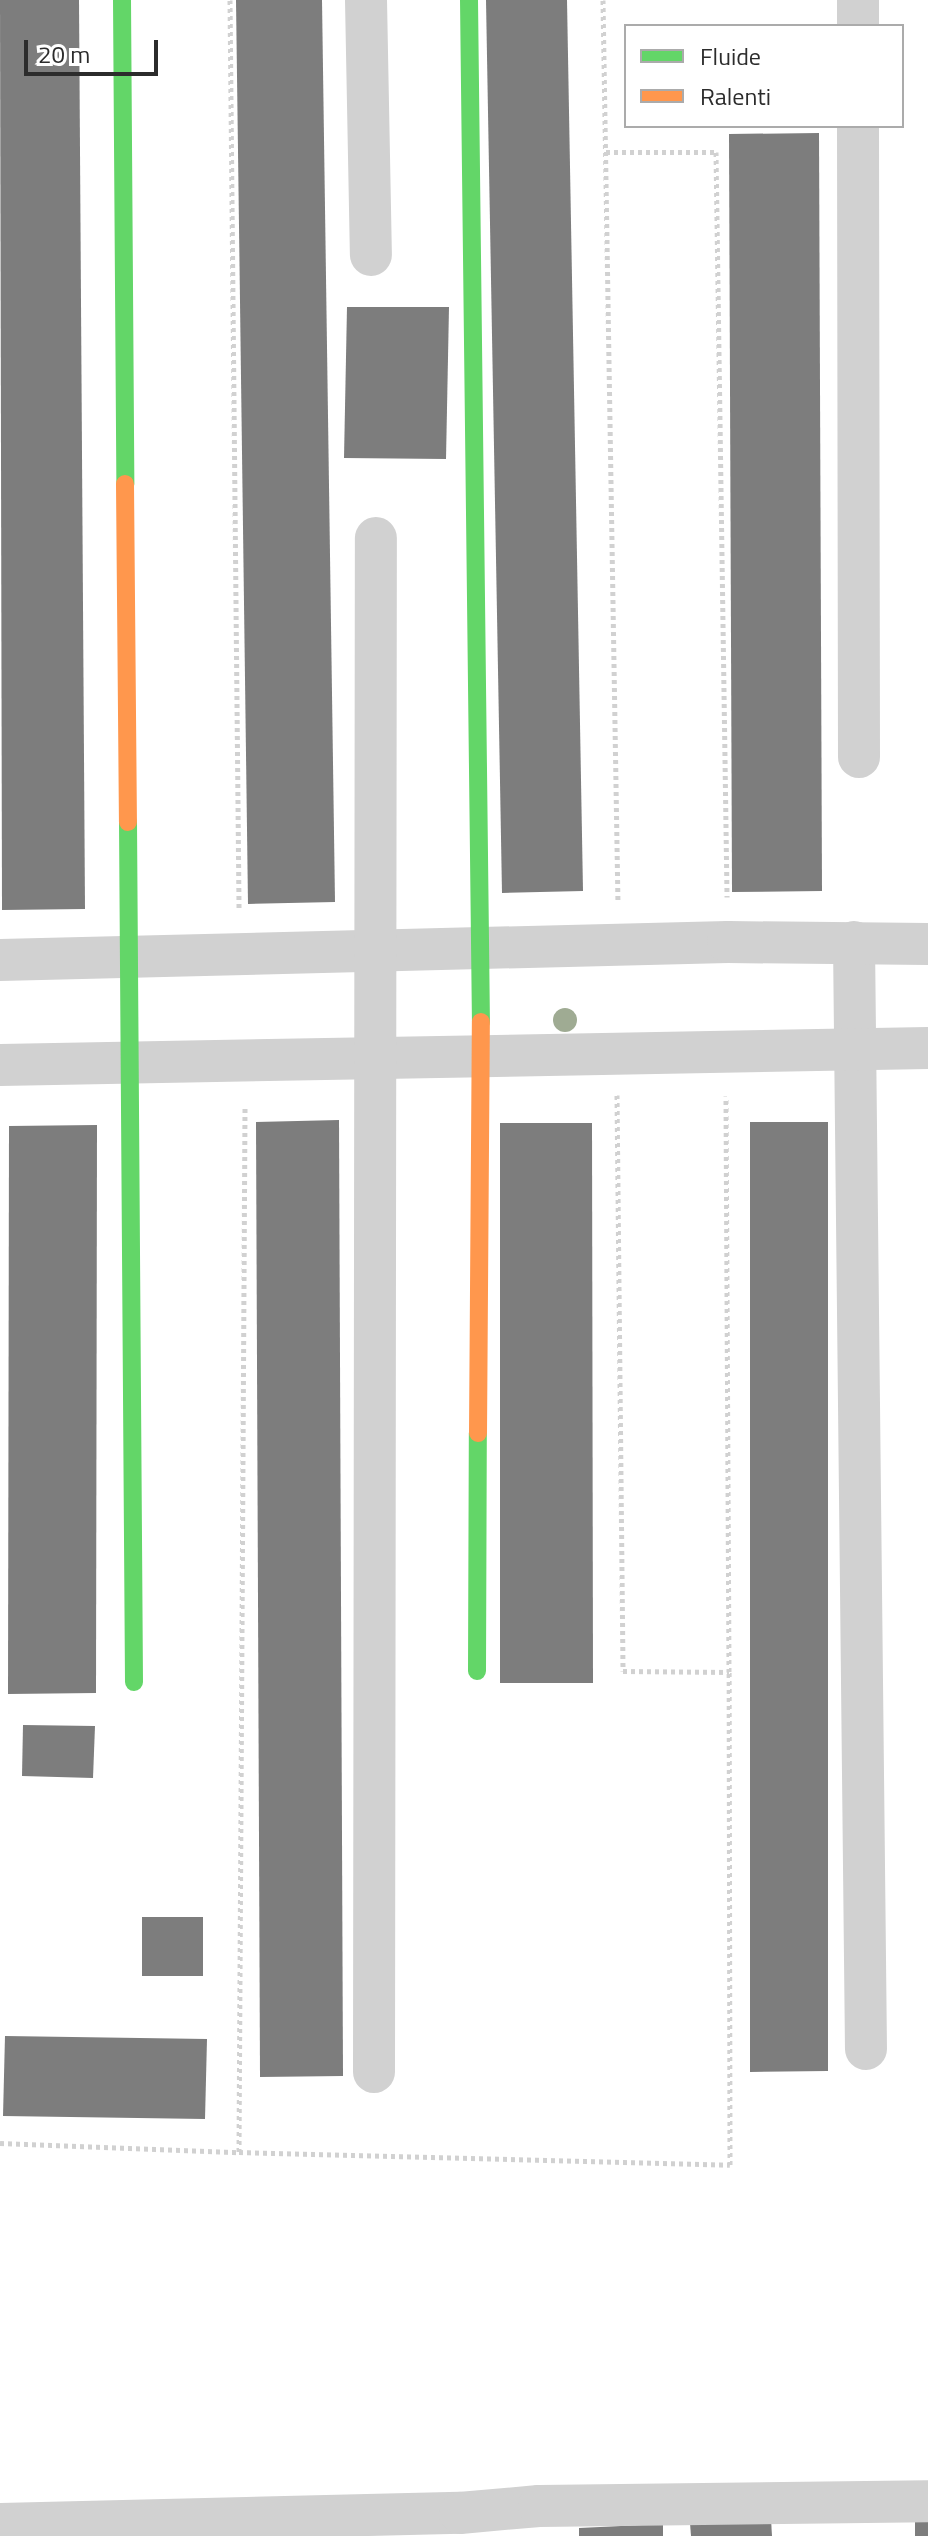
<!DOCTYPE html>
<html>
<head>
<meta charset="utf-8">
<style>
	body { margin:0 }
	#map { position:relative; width:928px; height:2536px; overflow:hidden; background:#fff; font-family:"Titillium Web",sans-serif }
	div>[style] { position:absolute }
	.building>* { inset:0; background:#7d7d7d }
	.path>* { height:5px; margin-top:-2.5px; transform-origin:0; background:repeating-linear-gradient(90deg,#d1d1d1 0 4px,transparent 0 8px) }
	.street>* { height:42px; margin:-21px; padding:0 21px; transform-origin:21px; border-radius:21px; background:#d1d1d1 }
	.fast>* { height:18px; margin:-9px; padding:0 9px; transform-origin:9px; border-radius:9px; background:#63d668 }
	.slow>* { height:18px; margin:-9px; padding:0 9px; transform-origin:9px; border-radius:9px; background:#ff974d }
	.trees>* { width:24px; height:24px; margin:-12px; border-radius:50%; background:#9fab93 }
	span { translate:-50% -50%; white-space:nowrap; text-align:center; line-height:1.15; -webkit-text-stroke:8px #fff; paint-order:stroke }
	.legend { position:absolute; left:624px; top:24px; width:280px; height:104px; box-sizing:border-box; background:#fff; border:2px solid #ababab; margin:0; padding:10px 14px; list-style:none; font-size:24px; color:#2c2c2c }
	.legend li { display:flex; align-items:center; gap:16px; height:40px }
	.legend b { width:40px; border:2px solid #ababab }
	.scale { position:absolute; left:24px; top:40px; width:134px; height:36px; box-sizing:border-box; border:4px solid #2c2c2c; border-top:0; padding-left:10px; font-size:24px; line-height:28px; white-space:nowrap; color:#2c2c2c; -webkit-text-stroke:6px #fff; paint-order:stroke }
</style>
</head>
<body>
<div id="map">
	<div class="building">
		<div style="clip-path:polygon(0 0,79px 0,85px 909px,2px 910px)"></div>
		<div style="clip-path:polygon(236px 0,322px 0,335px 902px,248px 904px)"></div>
		<div style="clip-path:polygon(486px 0,567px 0,583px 891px,502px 893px)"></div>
		<div style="clip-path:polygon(819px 133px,822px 891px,732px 892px,729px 134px)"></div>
		<div style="clip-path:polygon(347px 307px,449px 307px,446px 459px,344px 458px)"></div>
		<div style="clip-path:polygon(339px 1120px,343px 2076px,260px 2077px,256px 1122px)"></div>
		<div style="clip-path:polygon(750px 1122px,828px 1122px,828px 2071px,750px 2072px)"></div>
		<div style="clip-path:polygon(500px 1123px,592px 1123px,593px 1683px,500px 1683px)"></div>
		<div style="clip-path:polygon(97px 1125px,96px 1693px,8px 1694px,9px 1126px)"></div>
		<div style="clip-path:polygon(23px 1725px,95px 1726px,93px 1778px,22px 1776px)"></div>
		<div style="clip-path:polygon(142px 1917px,203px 1917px,203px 1976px,142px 1976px)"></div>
		<div style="clip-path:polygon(5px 2036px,207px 2039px,205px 2119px,3px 2116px)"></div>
		<div style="clip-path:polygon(915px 2514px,928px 2514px,928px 2536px,915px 2536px)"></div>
		<div style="clip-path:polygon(771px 2519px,772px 2536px,691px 2536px,690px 2523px)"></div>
		<div style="clip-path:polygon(663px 2524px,663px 2536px,579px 2536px,579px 2528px)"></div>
	</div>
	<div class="path">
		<div style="left:230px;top:0;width:911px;rotate:89.43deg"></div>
		<div style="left:603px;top:0;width:902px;rotate:89.05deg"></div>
		<div style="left:606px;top:152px;width:110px"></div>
		<div style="left:716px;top:152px;width:745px;rotate:89.15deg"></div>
		<div style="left:617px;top:1095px;width:576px;rotate:89.4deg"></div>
		<div style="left:623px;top:1671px;width:106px;rotate:0.5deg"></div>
		<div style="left:729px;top:1672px;width:576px;rotate:-90.3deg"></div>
		<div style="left:0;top:2143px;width:239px;rotate:2.2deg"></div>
		<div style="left:239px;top:2152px;width:1047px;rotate:-89.67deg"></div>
		<div style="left:239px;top:2152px;width:491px;rotate:1.5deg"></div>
		<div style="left:730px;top:2165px;width:493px;rotate:-90.1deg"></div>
	</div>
	<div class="street">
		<div style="left:366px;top:0;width:255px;rotate:88.9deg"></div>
		<div style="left:858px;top:0;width:26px;rotate:90deg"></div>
		<div style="left:858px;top:126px;width:631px;rotate:89.91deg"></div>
		<div style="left:854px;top:942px;width:1107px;rotate:89.38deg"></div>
		<div style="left:0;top:960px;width:728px;rotate:-1.42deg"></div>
		<div style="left:728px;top:942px;width:200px;rotate:0.6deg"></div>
		<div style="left:0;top:1065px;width:928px;rotate:-1.05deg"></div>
		<div style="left:374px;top:2072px;width:1534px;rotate:-89.93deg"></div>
		<div style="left:0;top:2524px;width:460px;rotate:-1.4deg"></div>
		<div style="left:460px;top:2513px;width:79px;rotate:-5.1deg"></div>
		<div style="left:539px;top:2506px;width:389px;rotate:-0.7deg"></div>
	</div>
	<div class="fast">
		<div style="left:122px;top:0;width:484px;rotate:89.6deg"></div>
		<div style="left:469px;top:0;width:1022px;rotate:89.33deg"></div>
		<div style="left:128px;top:822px;width:860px;rotate:89.6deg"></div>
		<div style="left:477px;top:1671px;width:238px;rotate:-89.8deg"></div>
	</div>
	<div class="slow">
		<div style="left:125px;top:484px;width:338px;rotate:89.5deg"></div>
		<div style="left:478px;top:1433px;width:411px;rotate:-89.6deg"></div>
	</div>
	<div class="trees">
		<div style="left:565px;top:1020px"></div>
	</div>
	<ul class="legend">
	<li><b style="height:10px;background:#63d668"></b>Fluide</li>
	<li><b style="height:10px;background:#ff974d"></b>Ralenti</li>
	</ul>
	<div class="scale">20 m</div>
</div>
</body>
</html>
